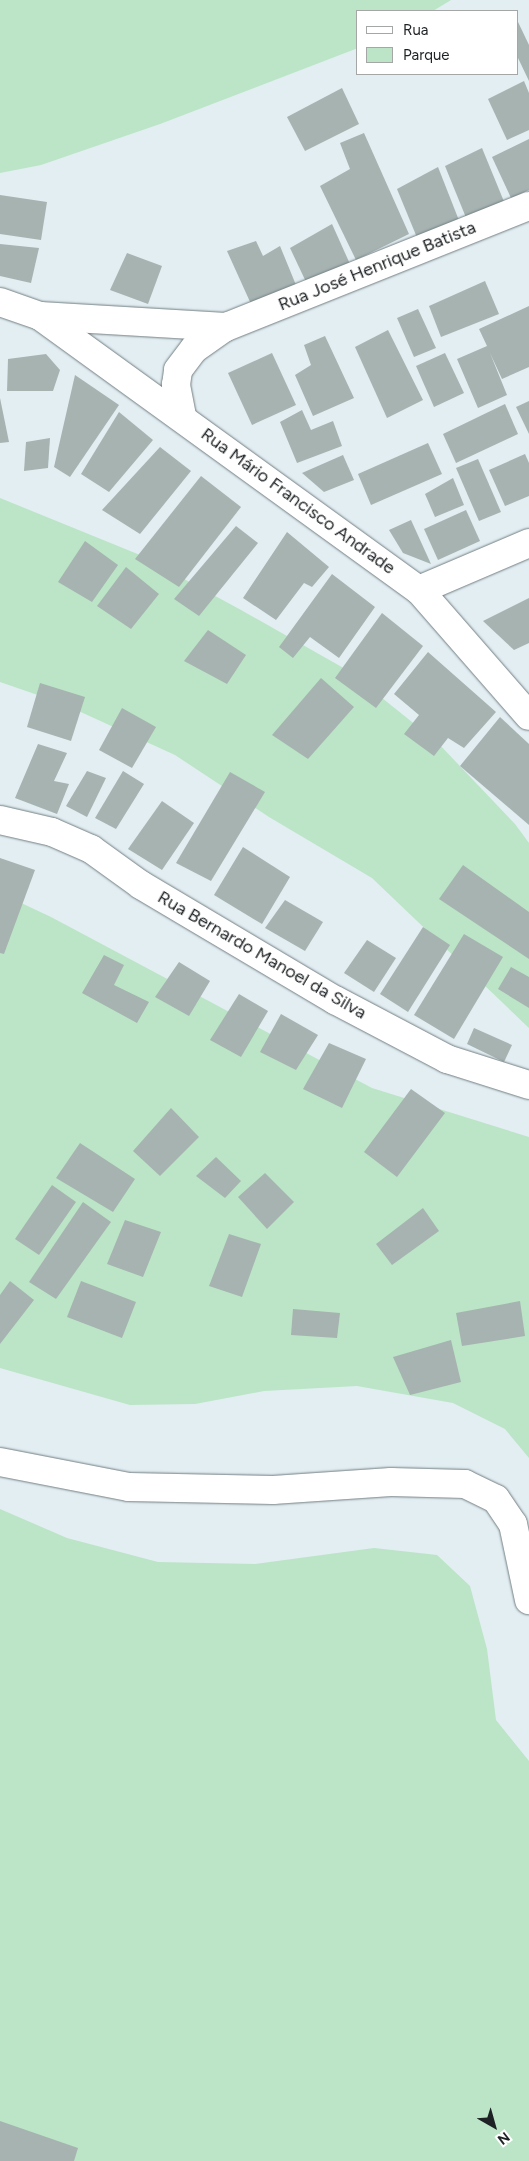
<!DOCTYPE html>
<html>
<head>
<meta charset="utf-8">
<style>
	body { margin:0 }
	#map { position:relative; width:529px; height:2161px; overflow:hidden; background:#e2eef2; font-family:Figtree,sans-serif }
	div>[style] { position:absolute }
	.green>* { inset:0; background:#bbe5c6 }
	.building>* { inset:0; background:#a6b3b1 }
	.roads { filter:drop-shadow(0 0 1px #737e82) drop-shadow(0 0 1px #737e82) }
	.minor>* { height:28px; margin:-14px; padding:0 14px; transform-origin:14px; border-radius:14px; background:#fff }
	span { translate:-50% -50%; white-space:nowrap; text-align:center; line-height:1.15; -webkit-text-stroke:4px #fff; paint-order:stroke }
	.street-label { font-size:18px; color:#1e2224 }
	.legend { position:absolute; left:356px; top:10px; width:162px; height:65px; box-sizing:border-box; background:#fff; border:1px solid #a5a7a7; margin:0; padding:6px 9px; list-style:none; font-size:15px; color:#1e2224 }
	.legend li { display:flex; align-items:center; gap:10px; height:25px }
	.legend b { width:25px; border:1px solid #a5a7a7 }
	.north { position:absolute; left:469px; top:2101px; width:50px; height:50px; -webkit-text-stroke:4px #fff; paint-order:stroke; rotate:142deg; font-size:14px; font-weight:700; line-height:20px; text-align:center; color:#1e2224 }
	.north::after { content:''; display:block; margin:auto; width:18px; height:22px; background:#1e2224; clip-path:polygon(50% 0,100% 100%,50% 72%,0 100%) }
</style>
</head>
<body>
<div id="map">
	<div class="green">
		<div style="clip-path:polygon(0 0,451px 0,433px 11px,358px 11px,358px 48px,160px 124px,41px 165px,0 173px)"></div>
		<div style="clip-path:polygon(0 498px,140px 555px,241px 610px,347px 670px,437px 742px,515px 824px,529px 843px,529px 1028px,372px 878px,269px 817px,175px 755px,61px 703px,0 682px)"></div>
		<div style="clip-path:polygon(0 893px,51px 917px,372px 1088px,529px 1137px,529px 1458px,505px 1429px,453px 1403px,357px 1386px,264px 1391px,195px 1404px,130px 1405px,0 1368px)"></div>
		<div style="clip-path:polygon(0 1509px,67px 1538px,158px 1562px,255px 1564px,374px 1548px,437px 1555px,470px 1586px,487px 1649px,496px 1720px,529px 1761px,529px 2161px,0 2161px)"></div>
	</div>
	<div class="building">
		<div style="clip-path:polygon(518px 22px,529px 45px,529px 81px,518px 58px)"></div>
		<div style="clip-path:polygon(524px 81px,529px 93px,529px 130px,507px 140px,488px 99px)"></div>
		<div style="clip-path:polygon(342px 88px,359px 124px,305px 151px,287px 117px)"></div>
		<div style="clip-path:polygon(364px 133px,409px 234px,356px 260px,320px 186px,350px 169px,340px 143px)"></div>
		<div style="clip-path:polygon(529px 139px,529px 190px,511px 198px,492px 157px)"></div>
		<div style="clip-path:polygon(482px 148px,505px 204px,467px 220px,445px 166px)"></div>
		<div style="clip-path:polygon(438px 167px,460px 223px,418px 240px,397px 189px)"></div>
		<div style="clip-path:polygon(0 195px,47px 202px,41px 240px,0 234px)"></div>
		<div style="clip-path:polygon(332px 224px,350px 264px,307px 284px,290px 248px)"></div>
		<div style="clip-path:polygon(256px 241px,263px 256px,280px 246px,296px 285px,251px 304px,227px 251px)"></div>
		<div style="clip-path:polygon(0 244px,39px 248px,31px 283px,0 276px)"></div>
		<div style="clip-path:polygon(127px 253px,162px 266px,148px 304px,110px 290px)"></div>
		<div style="clip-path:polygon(485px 281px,499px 314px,441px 337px,429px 306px)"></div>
		<div style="clip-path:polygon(529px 306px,529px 367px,502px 379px,490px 353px,507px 395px,478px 408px,457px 359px,487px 346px,479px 329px)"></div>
		<div style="clip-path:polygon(418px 309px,436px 348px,414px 357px,397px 318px)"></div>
		<div style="clip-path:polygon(388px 330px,423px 400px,387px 418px,355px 347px)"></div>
		<div style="clip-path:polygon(325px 336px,354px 398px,313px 416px,295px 375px,311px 365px,304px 345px)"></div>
		<div style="clip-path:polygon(272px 353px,296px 405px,252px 425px,228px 373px)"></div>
		<div style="clip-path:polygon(445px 353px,464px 393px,434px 407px,416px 366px)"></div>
		<div style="clip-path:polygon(46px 354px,60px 370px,53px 391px,7px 391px,8px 359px)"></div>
		<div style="clip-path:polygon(75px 375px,119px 405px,70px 477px,54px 467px)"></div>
		<div style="clip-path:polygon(0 398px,9px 442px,0 443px)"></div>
		<div style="clip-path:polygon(529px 401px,529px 434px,516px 407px)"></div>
		<div style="clip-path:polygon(505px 404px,518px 434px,456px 463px,443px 434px)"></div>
		<div style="clip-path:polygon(302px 410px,311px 430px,333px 421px,342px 446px,297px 463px,280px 422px)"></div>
		<div style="clip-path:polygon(119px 412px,153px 440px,109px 492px,81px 474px)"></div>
		<div style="clip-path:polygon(50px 438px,48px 468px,24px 471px,26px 442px)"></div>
		<div style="clip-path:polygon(428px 443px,442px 474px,371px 505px,358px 474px)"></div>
		<div style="clip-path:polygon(160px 447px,191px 471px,140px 534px,102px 510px)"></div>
		<div style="clip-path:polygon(525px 454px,529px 463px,529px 496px,505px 506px,489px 470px)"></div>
		<div style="clip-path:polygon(343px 455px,354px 480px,324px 492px,302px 473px)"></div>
		<div style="clip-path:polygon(478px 459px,501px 512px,479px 521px,456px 468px)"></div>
		<div style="clip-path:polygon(201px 476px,241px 507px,179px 587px,135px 559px)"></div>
		<div style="clip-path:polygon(453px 478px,464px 505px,435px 517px,425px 494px)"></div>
		<div style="clip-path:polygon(466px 510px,480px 541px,438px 560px,424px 529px)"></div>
		<div style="clip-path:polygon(411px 520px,431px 564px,403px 553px,389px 530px)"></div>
		<div style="clip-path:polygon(236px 526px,258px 543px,199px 616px,174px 599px)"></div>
		<div style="clip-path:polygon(287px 532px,329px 567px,312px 587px,304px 583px,276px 620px,243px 598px)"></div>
		<div style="clip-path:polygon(85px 541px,118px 565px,92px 602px,58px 582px)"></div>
		<div style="clip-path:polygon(126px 567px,159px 594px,131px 629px,97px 606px)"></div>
		<div style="clip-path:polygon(332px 574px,375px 607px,339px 658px,310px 637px,293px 658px,279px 647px)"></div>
		<div style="clip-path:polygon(529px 598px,529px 643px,514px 650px,483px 621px)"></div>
		<div style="clip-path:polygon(382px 613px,423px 646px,376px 708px,335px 678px)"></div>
		<div style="clip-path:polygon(208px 630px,246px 655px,227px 684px,184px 661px)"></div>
		<div style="clip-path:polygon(428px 652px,496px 712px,464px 748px,448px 738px,434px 756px,404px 734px,419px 715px,394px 694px)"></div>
		<div style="clip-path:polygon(321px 678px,354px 707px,308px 759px,272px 735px)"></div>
		<div style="clip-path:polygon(40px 683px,85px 697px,71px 741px,27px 727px)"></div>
		<div style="clip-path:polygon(122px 708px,156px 727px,132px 768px,99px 750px)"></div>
		<div style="clip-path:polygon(500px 717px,529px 744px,529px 825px,460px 766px)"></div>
		<div style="clip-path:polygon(38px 744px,67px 753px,54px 781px,69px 784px,57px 814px,15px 798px)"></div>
		<div style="clip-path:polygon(87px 771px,106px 778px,87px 817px,66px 806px)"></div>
		<div style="clip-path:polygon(123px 771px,144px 784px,116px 829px,95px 818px)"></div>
		<div style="clip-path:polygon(230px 772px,265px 792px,211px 881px,176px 863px)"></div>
		<div style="clip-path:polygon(162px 801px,194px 823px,162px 870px,128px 849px)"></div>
		<div style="clip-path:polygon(243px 847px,290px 877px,262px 924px,214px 895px)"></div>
		<div style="clip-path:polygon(0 858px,35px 870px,4px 954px,0 953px)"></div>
		<div style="clip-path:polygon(463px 865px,529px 912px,529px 959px,439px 899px)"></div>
		<div style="clip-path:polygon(285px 900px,323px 922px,305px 951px,265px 928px)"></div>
		<div style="clip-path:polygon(423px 927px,450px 945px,408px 1012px,380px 994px)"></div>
		<div style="clip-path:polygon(464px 934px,503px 957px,454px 1039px,414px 1015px)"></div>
		<div style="clip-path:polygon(367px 940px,396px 958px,374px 992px,344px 973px)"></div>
		<div style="clip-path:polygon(104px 955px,124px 965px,114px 985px,149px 1002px,137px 1023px,82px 993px)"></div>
		<div style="clip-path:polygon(179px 962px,210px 981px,189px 1016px,155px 997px)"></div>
		<div style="clip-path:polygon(511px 967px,529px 977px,529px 1008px,498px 989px)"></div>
		<div style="clip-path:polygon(239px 994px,268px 1011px,241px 1057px,210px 1040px)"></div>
		<div style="clip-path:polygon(281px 1014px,318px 1035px,296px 1070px,260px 1052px)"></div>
		<div style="clip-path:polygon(474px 1028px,512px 1045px,504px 1062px,467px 1044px)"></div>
		<div style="clip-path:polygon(329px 1043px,366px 1059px,342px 1108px,303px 1089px)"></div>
		<div style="clip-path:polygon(411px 1089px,445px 1113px,397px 1177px,364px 1152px)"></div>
		<div style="clip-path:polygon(171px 1108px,199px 1137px,160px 1176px,133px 1151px)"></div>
		<div style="clip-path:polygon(80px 1143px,135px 1179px,113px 1212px,56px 1178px)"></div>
		<div style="clip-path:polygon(216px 1157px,241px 1181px,225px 1198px,196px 1176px)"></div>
		<div style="clip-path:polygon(265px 1173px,294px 1202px,267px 1229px,238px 1197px)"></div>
		<div style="clip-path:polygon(52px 1185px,76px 1202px,39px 1255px,15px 1239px)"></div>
		<div style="clip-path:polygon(83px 1202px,111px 1222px,56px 1299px,29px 1282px)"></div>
		<div style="clip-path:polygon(423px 1208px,439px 1231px,392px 1265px,376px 1244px)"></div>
		<div style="clip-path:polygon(125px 1220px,161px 1232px,143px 1277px,107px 1264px)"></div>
		<div style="clip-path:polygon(229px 1234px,261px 1244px,242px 1297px,209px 1286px)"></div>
		<div style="clip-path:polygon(10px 1281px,34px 1300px,0 1344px,0 1295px)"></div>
		<div style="clip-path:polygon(81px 1281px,136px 1302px,122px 1338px,67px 1317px)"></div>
		<div style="clip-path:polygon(520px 1301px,525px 1336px,462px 1346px,456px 1313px)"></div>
		<div style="clip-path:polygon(293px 1309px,340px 1313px,337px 1338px,291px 1335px)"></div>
		<div style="clip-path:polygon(451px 1340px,461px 1382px,410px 1395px,393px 1357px)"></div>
		<div style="clip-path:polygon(0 2121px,78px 2148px,74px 2161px,0 2161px)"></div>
	</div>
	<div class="roads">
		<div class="minor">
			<div style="left:0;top:302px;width:42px;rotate:19.3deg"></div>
			<div style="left:40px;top:316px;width:186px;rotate:3.4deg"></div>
			<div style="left:40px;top:316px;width:468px;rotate:35.9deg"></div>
			<div style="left:419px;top:590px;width:167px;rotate:48.9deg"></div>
			<div style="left:182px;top:416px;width:32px;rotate:-101deg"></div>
			<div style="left:176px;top:385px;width:15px;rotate:-82deg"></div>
			<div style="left:178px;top:370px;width:26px;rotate:-53deg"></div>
			<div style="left:194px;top:349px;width:39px;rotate:-35deg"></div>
			<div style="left:226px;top:327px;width:326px;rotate:-21.8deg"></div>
			<div style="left:419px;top:590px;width:120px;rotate:-23.1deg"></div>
			<div style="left:0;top:820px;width:53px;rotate:13deg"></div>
			<div style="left:52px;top:832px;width:43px;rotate:23.6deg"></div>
			<div style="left:91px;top:849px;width:62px;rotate:35.8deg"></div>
			<div style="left:141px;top:885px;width:226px;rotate:30.7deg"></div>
			<div style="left:335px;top:1000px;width:127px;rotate:27.8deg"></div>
			<div style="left:447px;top:1059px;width:86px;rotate:17.6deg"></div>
			<div style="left:0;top:1462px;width:131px;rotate:11deg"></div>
			<div style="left:129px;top:1487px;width:144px;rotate:1.2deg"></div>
			<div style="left:273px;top:1490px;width:118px;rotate:-3.9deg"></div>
			<div style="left:391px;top:1482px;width:74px;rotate:1.5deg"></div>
			<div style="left:465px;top:1484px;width:34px;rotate:26deg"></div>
			<div style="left:496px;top:1499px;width:30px;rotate:56deg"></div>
			<div style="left:513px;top:1524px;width:78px;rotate:78.1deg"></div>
		</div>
	</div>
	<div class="street-label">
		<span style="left:377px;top:266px;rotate:-22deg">Rua José Henrique Batista</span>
		<span style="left:298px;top:501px;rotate:36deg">Rua Mário Francisco Andrade</span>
		<span style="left:262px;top:955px;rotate:30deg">Rua Bernardo Manoel da Silva</span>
	</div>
	<ul class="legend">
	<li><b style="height:6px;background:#fff"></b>Rua</li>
	<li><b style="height:14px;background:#bbe5c6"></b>Parque</li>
	</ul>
	<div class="north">N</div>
</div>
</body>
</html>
